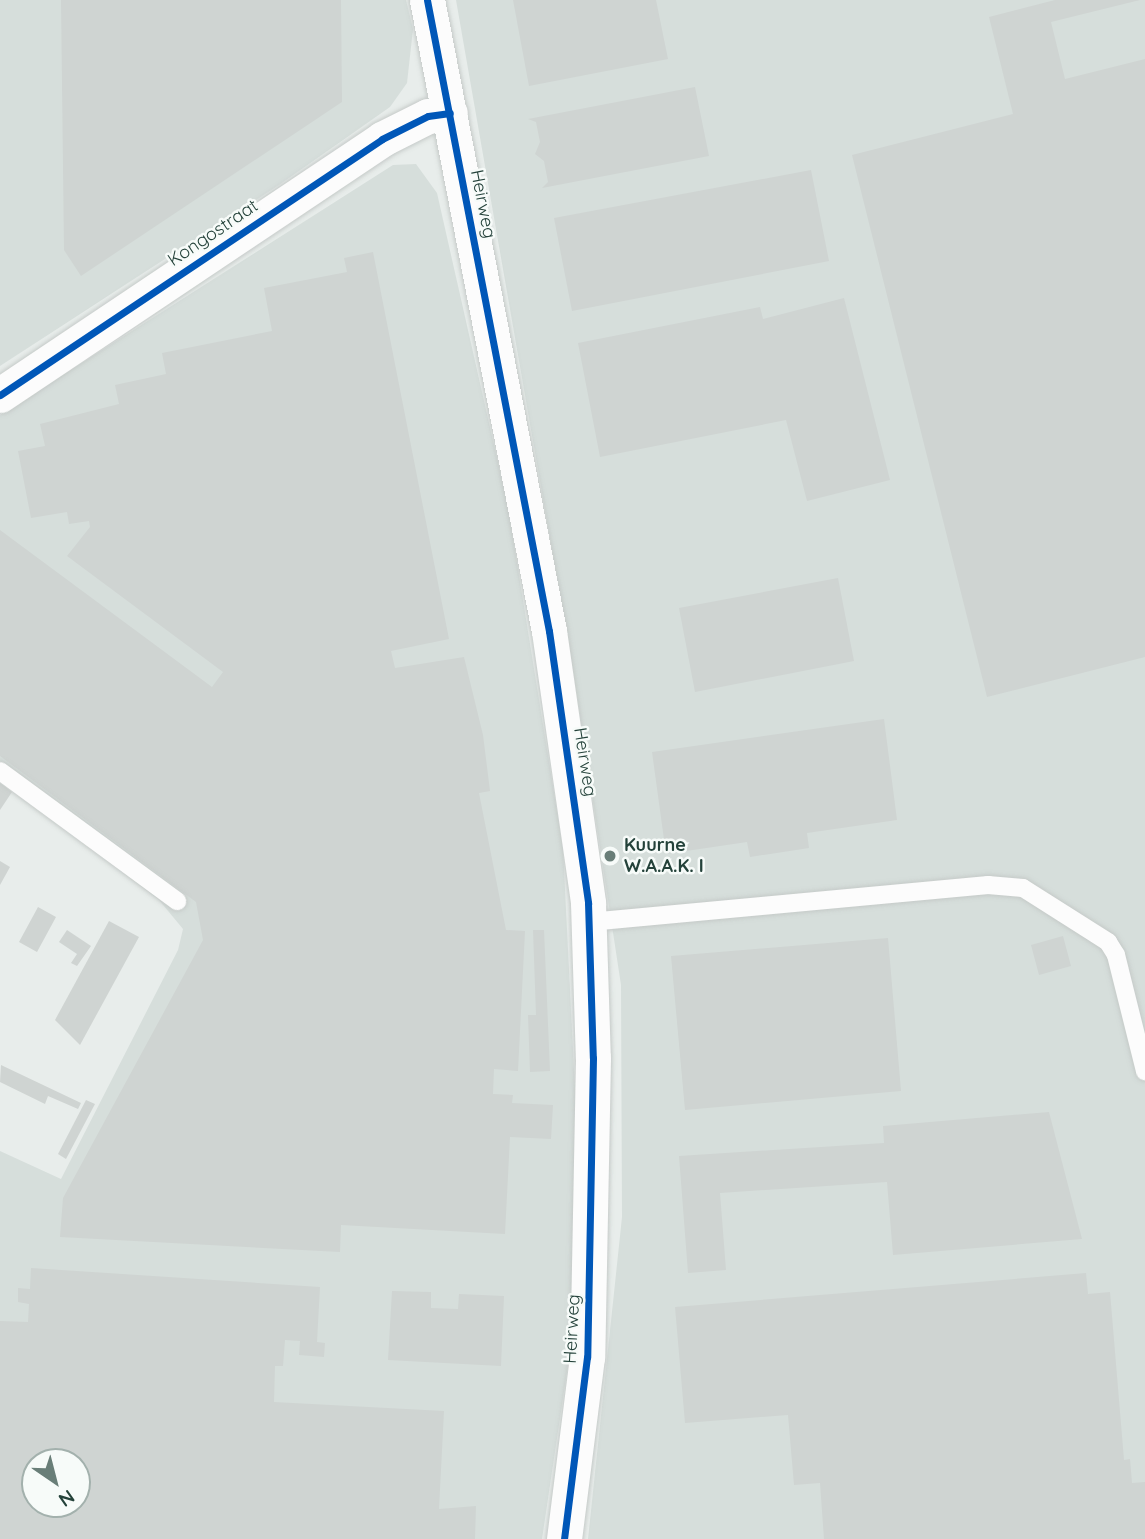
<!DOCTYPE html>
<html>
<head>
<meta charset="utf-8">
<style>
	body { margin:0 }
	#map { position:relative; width:1145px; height:1539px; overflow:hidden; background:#e8edeb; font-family:Quicksand,sans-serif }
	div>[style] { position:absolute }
	.built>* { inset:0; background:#d6dedb }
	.building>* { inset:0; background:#cfd4d2 }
	.roads { filter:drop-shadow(0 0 2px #c5cac8) drop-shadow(0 0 2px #c5cac8) }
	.lane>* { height:18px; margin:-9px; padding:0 9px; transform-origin:9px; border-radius:9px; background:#fcfcfc }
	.street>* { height:35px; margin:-17.5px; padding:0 17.5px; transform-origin:17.5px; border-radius:17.5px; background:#fcfcfc }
	.cycleway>* { height:7px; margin:-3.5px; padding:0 3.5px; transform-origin:3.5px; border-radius:3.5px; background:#0057b8 }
	.dots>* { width:19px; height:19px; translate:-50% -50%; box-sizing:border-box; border:4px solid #f7fbf9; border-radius:50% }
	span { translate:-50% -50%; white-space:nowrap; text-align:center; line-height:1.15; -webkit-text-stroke:5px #f7fbf9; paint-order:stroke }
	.street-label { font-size:18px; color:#24423a }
	.poi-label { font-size:18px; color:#24423a; font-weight:700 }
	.left { translate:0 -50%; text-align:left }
	.north { position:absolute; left:21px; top:1448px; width:70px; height:70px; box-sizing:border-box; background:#f7fbf9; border:2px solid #a3b1ad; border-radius:50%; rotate:145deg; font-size:19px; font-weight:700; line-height:28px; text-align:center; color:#24423a }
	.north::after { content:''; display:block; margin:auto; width:24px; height:32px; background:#697e78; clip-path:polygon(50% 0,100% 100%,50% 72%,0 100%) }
</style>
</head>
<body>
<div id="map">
	<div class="built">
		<div style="clip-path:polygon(0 0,406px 0,413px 29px,407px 83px,390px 107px,279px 185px,0 366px)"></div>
		<div style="clip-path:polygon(456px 0,1145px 0,1145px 1539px,588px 1539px,622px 1217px,621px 985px,573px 670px)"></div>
		<div style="clip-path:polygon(evenodd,416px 164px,437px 193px,508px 507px,563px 849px,577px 1130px,570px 1351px,542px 1539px,0 1539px,0 1151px,61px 1179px,178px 950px,183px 929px,159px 900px,0 780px,0 415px,393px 165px,416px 164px,35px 1462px,77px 1462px,77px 1504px,35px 1504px,35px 1462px)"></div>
	</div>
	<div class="building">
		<div style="clip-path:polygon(61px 0,341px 0,342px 102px,81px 276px,64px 250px)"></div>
		<div style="clip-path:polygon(513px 0,656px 0,668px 59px,529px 86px)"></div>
		<div style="clip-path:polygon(1055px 0,1140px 0,1051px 22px,1065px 79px,1145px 59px,1145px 657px,987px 697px,852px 155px,1013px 114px,989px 17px)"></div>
		<div style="clip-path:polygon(695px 87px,709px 156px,542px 188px,548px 182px,544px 161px,535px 154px,540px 142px,536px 122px,528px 119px)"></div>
		<div style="clip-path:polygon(811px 170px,829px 261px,572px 311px,554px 218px)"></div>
		<div style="clip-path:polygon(373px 252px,449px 639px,391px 651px,395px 668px,464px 657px,483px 735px,490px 791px,479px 793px,506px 930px,525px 931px,518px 1071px,494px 1069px,493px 1094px,513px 1095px,512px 1103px,553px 1105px,551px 1139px,510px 1137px,505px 1234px,341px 1225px,340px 1252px,60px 1237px,63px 1198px,203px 940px,196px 902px,0 756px,0 530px,212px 687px,223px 672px,67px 556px,90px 527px,89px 521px,69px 524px,67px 512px,31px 518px,18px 451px,45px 446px,40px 424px,119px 404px,115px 385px,166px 374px,162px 353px,272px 331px,264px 288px,347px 272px,344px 258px)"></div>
		<div style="clip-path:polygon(844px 298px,890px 480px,807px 501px,786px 420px,600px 457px,578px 343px,760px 307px,763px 319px)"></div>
		<div style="clip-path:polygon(838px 578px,854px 661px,695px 692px,679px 608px)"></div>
		<div style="clip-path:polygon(884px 719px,897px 820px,807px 833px,809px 848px,750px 857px,747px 842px,666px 854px,652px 752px)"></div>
		<div style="clip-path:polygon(0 783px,12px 792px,0 810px)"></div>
		<div style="clip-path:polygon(0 861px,10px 867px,0 885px)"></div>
		<div style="clip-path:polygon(38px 907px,56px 917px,37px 952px,19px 942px)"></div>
		<div style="clip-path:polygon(109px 921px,139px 937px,80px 1045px,55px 1020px)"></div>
		<div style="clip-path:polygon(67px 930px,91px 946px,77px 966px,71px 963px,77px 954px,59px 942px)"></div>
		<div style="clip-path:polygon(533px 930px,544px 930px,550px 1071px,530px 1072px,528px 1015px,536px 1015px)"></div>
		<div style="clip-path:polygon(1063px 936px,1071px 966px,1039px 975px,1031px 945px)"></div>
		<div style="clip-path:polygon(888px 938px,901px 1091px,685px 1110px,671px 956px)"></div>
		<div style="clip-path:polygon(1px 1065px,81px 1103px,78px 1109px,48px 1096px,45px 1104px,0 1082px)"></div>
		<div style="clip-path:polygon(86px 1100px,95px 1104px,66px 1159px,58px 1154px)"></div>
		<div style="clip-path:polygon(1049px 1112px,1082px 1239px,893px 1255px,887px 1182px,720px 1193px,726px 1270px,688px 1273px,679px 1156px,884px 1143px,883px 1126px)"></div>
		<div style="clip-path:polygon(evenodd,31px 1268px,320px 1287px,317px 1342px,325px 1343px,324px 1357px,299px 1355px,300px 1341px,285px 1340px,283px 1366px,275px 1366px,274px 1402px,444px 1411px,439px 1509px,476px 1506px,475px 1539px,0 1539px,0 1321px,28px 1322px,29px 1304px,18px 1302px,18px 1288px,30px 1289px,31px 1268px,35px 1462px,77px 1462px,77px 1504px,35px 1504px,35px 1462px)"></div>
		<div style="clip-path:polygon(1086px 1273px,1088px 1294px,1110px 1292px,1124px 1460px,1130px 1459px,1132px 1483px,1145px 1482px,1145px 1539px,824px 1539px,820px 1483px,794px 1485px,788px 1415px,685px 1423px,675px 1307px)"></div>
		<div style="clip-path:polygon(392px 1291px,431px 1292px,431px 1308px,458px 1309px,459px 1294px,504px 1296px,501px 1366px,388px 1360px)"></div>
	</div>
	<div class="roads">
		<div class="lane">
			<div style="left:0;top:771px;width:220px;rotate:36.3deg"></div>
			<div style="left:589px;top:922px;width:401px;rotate:-5.3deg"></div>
			<div style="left:988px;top:885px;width:35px;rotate:5deg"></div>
			<div style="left:1023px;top:888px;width:101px;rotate:32.4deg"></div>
			<div style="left:1108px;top:942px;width:15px;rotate:58deg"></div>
			<div style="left:1116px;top:955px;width:120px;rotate:76deg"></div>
		</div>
		<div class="street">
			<div style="left:427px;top:0;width:643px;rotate:79.06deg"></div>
			<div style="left:549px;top:631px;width:275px;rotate:81.8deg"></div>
			<div style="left:588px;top:903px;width:155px;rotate:88.2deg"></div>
			<div style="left:593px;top:1058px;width:299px;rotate:91.1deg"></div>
			<div style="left:587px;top:1357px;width:183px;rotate:97.2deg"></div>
			<div style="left:0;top:395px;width:460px;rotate:-33.8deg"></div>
			<div style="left:382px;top:139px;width:51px;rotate:-26.6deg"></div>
			<div style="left:428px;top:116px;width:22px;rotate:-8deg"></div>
		</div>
	</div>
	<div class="cycleway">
		<div style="left:427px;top:0;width:643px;rotate:79.06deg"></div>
		<div style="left:549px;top:631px;width:275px;rotate:81.8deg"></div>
		<div style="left:588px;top:903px;width:155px;rotate:88.2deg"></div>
		<div style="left:593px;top:1058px;width:299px;rotate:91.1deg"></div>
		<div style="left:587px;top:1357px;width:183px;rotate:97.2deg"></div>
		<div style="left:0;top:395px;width:460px;rotate:-33.8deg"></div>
		<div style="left:382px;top:139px;width:51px;rotate:-26.6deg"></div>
		<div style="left:428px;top:116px;width:22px;rotate:-8deg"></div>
	</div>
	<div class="dots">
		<div style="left:610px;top:856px;background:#697e78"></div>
	</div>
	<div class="street-label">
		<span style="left:483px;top:204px;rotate:79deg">Heirweg</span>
		<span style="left:213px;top:233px;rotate:-34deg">Kongostraat</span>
		<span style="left:585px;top:762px;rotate:81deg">Heirweg</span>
		<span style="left:572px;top:1329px;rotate:-87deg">Heirweg</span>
	</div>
	<div class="poi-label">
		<span class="left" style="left:624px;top:856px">Kuurne<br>W.A.A.K. I</span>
	</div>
	<div class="north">N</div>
</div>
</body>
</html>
